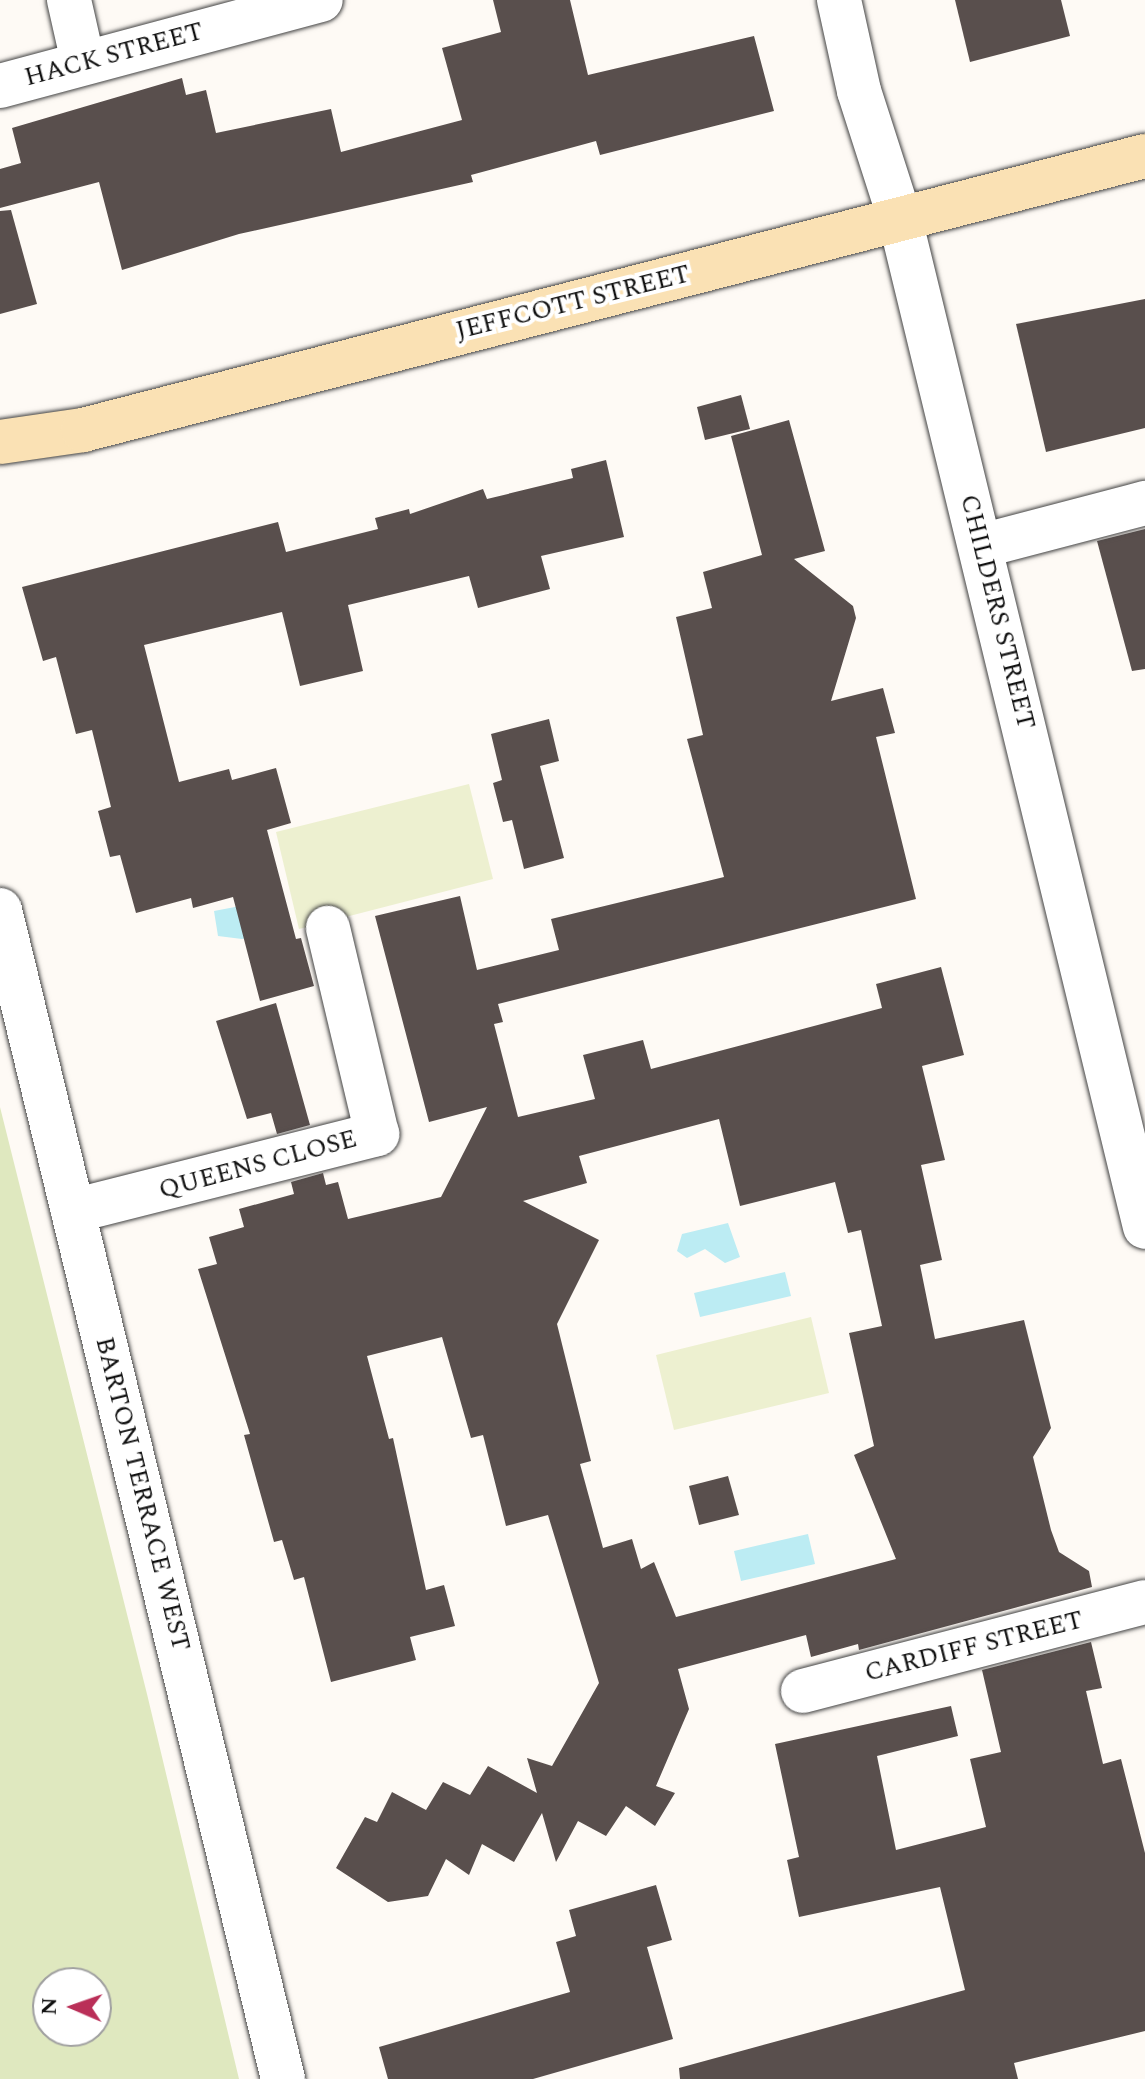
<!DOCTYPE html>
<html>
<head>
<meta charset="utf-8">
<style>
	body { margin:0 }
	#map { position:relative; width:1145px; height:2079px; overflow:hidden; background:#fefaf5; font-family:Spectral,serif }
	div>[style] { position:absolute }
	.green>* { inset:0; background:#dfe8bf }
	.pitch>* { inset:0; background:#edf0d0 }
	.water>* { inset:0; background:#bcecf3 }
	.building>* { inset:0; background:#594f4d }
	.roads { filter:drop-shadow(0 0 2px #444) drop-shadow(0 0 2px #444) }
	.street>* { height:44px; margin:-22px; padding:0 22px; transform-origin:22px; border-radius:22px; background:#fff }
	.secondary>* { height:44px; margin:-22px; padding:0 22px; transform-origin:22px; border-radius:22px; background:#fae1b4 }
	span { translate:-50% -50%; white-space:nowrap; text-align:center; line-height:1.15; -webkit-text-stroke:8px #fff; paint-order:stroke }
	.street-label { font-size:26px; color:#111 }
	.north { position:absolute; left:32px; top:1967px; width:80px; height:80px; box-sizing:border-box; background:#fff; border:2px solid #a0a0a0; border-radius:50%; rotate:272deg; font-size:22px; font-weight:700; line-height:32px; text-align:center; color:#111 }
	.north::after { content:''; display:block; margin:auto; width:28px; height:36px; background:#ba2f58; clip-path:polygon(50% 0,100% 100%,50% 72%,0 100%) }
</style>
</head>
<body>
<div id="map">
	<div class="green">
		<div style="clip-path:polygon(evenodd,0 1107px,147px 1694px,239px 2079px,0 2079px,0 1107px,96px 1983px,96px 2031px,48px 2031px,48px 1983px,96px 1983px)"></div>
	</div>
	<div class="pitch">
		<div style="clip-path:polygon(469px 784px,493px 879px,299px 929px,276px 832px)"></div>
		<div style="clip-path:polygon(811px 1317px,829px 1393px,674px 1430px,656px 1355px)"></div>
	</div>
	<div class="water">
		<div style="clip-path:polygon(277px 899px,285px 930px,242px 939px,218px 936px,214px 911px)"></div>
		<div style="clip-path:polygon(728px 1223px,740px 1257px,725px 1263px,705px 1249px,687px 1258px,677px 1251px,682px 1234px)"></div>
		<div style="clip-path:polygon(785px 1272px,791px 1296px,700px 1317px,694px 1293px)"></div>
		<div style="clip-path:polygon(808px 1534px,815px 1564px,741px 1581px,734px 1551px)"></div>
	</div>
	<div class="building">
		<div style="clip-path:polygon(493px 0,570px 0,588px 75px,754px 36px,774px 111px,600px 155px,596px 141px,471px 175px,473px 182px,239px 234px,122px 270px,99px 182px,0 208px,0 169px,21px 163px,12px 128px,182px 78px,186px 95px,206px 90px,216px 133px,331px 109px,341px 152px,462px 120px,442px 48px,501px 32px)"></div>
		<div style="clip-path:polygon(955px 0,1061px 0,1070px 36px,970px 62px)"></div>
		<div style="clip-path:polygon(11px 210px,37px 304px,0 314px,0 211px)"></div>
		<div style="clip-path:polygon(1145px 299px,1145px 428px,1046px 452px,1016px 324px)"></div>
		<div style="clip-path:polygon(741px 395px,750px 429px,705px 440px,697px 407px)"></div>
		<div style="clip-path:polygon(evenodd,789px 420px,825px 551px,794px 559px,853px 606px,856px 618px,831px 701px,883px 688px,895px 733px,876px 737px,916px 899px,498px 1004px,503px 1022px,494px 1024px,518px 1117px,595px 1099px,583px 1055px,643px 1040px,651px 1069px,882px 1008px,876px 984px,941px 967px,964px 1055px,922px 1066px,945px 1160px,921px 1165px,942px 1260px,920px 1265px,935px 1339px,1024px 1320px,1051px 1428px,1033px 1457px,1051px 1530px,1059px 1552px,1089px 1571px,1092px 1587px,859px 1650px,858px 1644px,811px 1657px,806px 1635px,678px 1669px,689px 1709px,656px 1786px,675px 1793px,655px 1826px,626px 1806px,606px 1836px,578px 1821px,556px 1862px,542px 1813px,514px 1862px,482px 1844px,469px 1875px,446px 1859px,428px 1896px,388px 1902px,336px 1868px,365px 1817px,377px 1822px,392px 1792px,426px 1810px,443px 1782px,470px 1795px,488px 1766px,537px 1793px,527px 1758px,552px 1766px,599px 1683px,548px 1515px,506px 1526px,483px 1435px,471px 1438px,442px 1337px,367px 1356px,389px 1439px,393px 1438px,426px 1590px,444px 1585px,455px 1626px,410px 1637px,416px 1660px,331px 1682px,304px 1577px,294px 1580px,282px 1540px,274px 1542px,244px 1435px,250px 1434px,198px 1269px,217px 1264px,209px 1237px,244px 1227px,239px 1209px,294px 1194px,291px 1182px,323px 1173px,326px 1185px,338px 1182px,348px 1219px,441px 1197px,487px 1107px,429px 1122px,375px 916px,460px 896px,477px 970px,559px 950px,551px 919px,724px 877px,687px 739px,703px 735px,676px 617px,712px 608px,703px 572px,762px 555px,731px 436px,789px 420px,719px 1119px,740px 1206px,835px 1182px,848px 1233px,861px 1230px,882px 1326px,849px 1333px,874px 1446px,854px 1455px,896px 1559px,676px 1617px,654px 1562px,641px 1569px,632px 1539px,603px 1548px,580px 1464px,591px 1461px,557px 1324px,599px 1240px,523px 1201px,587px 1183px,579px 1156px,719px 1119px)"></div>
		<div style="clip-path:polygon(606px 460px,624px 537px,541px 556px,550px 589px,478px 608px,469px 576px,348px 605px,363px 671px,300px 686px,282px 612px,144px 645px,179px 782px,229px 769px,232px 780px,276px 768px,291px 823px,267px 830px,296px 939px,301px 938px,314px 986px,260px 1001px,233px 897px,193px 908px,191px 898px,136px 913px,120px 855px,110px 857px,98px 811px,111px 807px,92px 730px,76px 734px,56px 657px,43px 661px,22px 587px,278px 522px,286px 552px,378px 529px,375px 518px,409px 509px,410px 514px,483px 489px,487px 499px,573px 478px,571px 469px)"></div>
		<div style="clip-path:polygon(1145px 529px,1145px 669px,1132px 671px,1097px 541px)"></div>
		<div style="clip-path:polygon(549px 719px,559px 761px,540px 766px,564px 858px,524px 869px,512px 820px,503px 822px,493px 783px,502px 780px,491px 734px)"></div>
		<div style="clip-path:polygon(276px 1003px,310px 1125px,277px 1134px,271px 1113px,247px 1119px,216px 1021px)"></div>
		<div style="clip-path:polygon(728px 1476px,739px 1515px,699px 1525px,689px 1486px)"></div>
		<div style="clip-path:polygon(1091px 1642px,1102px 1688px,1086px 1691px,1103px 1764px,1121px 1759px,1145px 1853px,1145px 2031px,1014px 2063px,1018px 2079px,680px 2079px,679px 2068px,965px 1990px,940px 1887px,799px 1917px,787px 1860px,799px 1857px,775px 1744px,951px 1706px,958px 1736px,877px 1756px,896px 1850px,986px 1827px,970px 1759px,1001px 1752px,982px 1670px)"></div>
		<div style="clip-path:polygon(656px 1885px,672px 1940px,647px 1947px,673px 2039px,533px 2079px,388px 2079px,379px 2047px,570px 1992px,556px 1942px,576px 1936px,569px 1910px)"></div>
	</div>
	<div class="roads">
		<div class="street">
			<div style="left:69px;top:0;width:64px;rotate:77.3deg"></div>
			<div style="left:839px;top:0;width:93px;rotate:77.6deg"></div>
			<div style="left:859px;top:91px;width:134px;rotate:72.2deg"></div>
			<div style="left:900px;top:219px;width:1037px;rotate:76.34deg"></div>
			<div style="left:0;top:86px;width:332px;rotate:-15deg"></div>
			<div style="left:981px;top:546px;width:170px;rotate:-14.7deg"></div>
			<div style="left:0;top:910px;width:1203px;rotate:76.39deg"></div>
			<div style="left:73px;top:1211px;width:314px;rotate:-14.2deg"></div>
			<div style="left:377px;top:1134px;width:212px;rotate:-103.4deg"></div>
			<div style="left:803px;top:1691px;width:353px;rotate:-14.6deg"></div>
		</div>
		<div class="secondary">
			<div style="left:0;top:442px;width:84px;rotate:-8.2deg"></div>
			<div style="left:83px;top:430px;width:1097px;rotate:-14.47deg"></div>
		</div>
	</div>
	<div class="street-label">
		<span style="left:114px;top:55px;rotate:-15deg">HACK STREET</span>
		<span style="left:573px;top:303px;rotate:-14deg">JEFFCOTT STREET</span>
		<span style="left:997px;top:612px;rotate:76deg">CHILDERS STREET</span>
		<span style="left:258px;top:1165px;rotate:-15deg">QUEENS CLOSE</span>
		<span style="left:142px;top:1494px;rotate:76deg">BARTON TERRACE WEST</span>
		<span style="left:974px;top:1647px;rotate:-14deg">CARDIFF STREET</span>
	</div>
	<div class="north">N</div>
</div>
</body>
</html>
